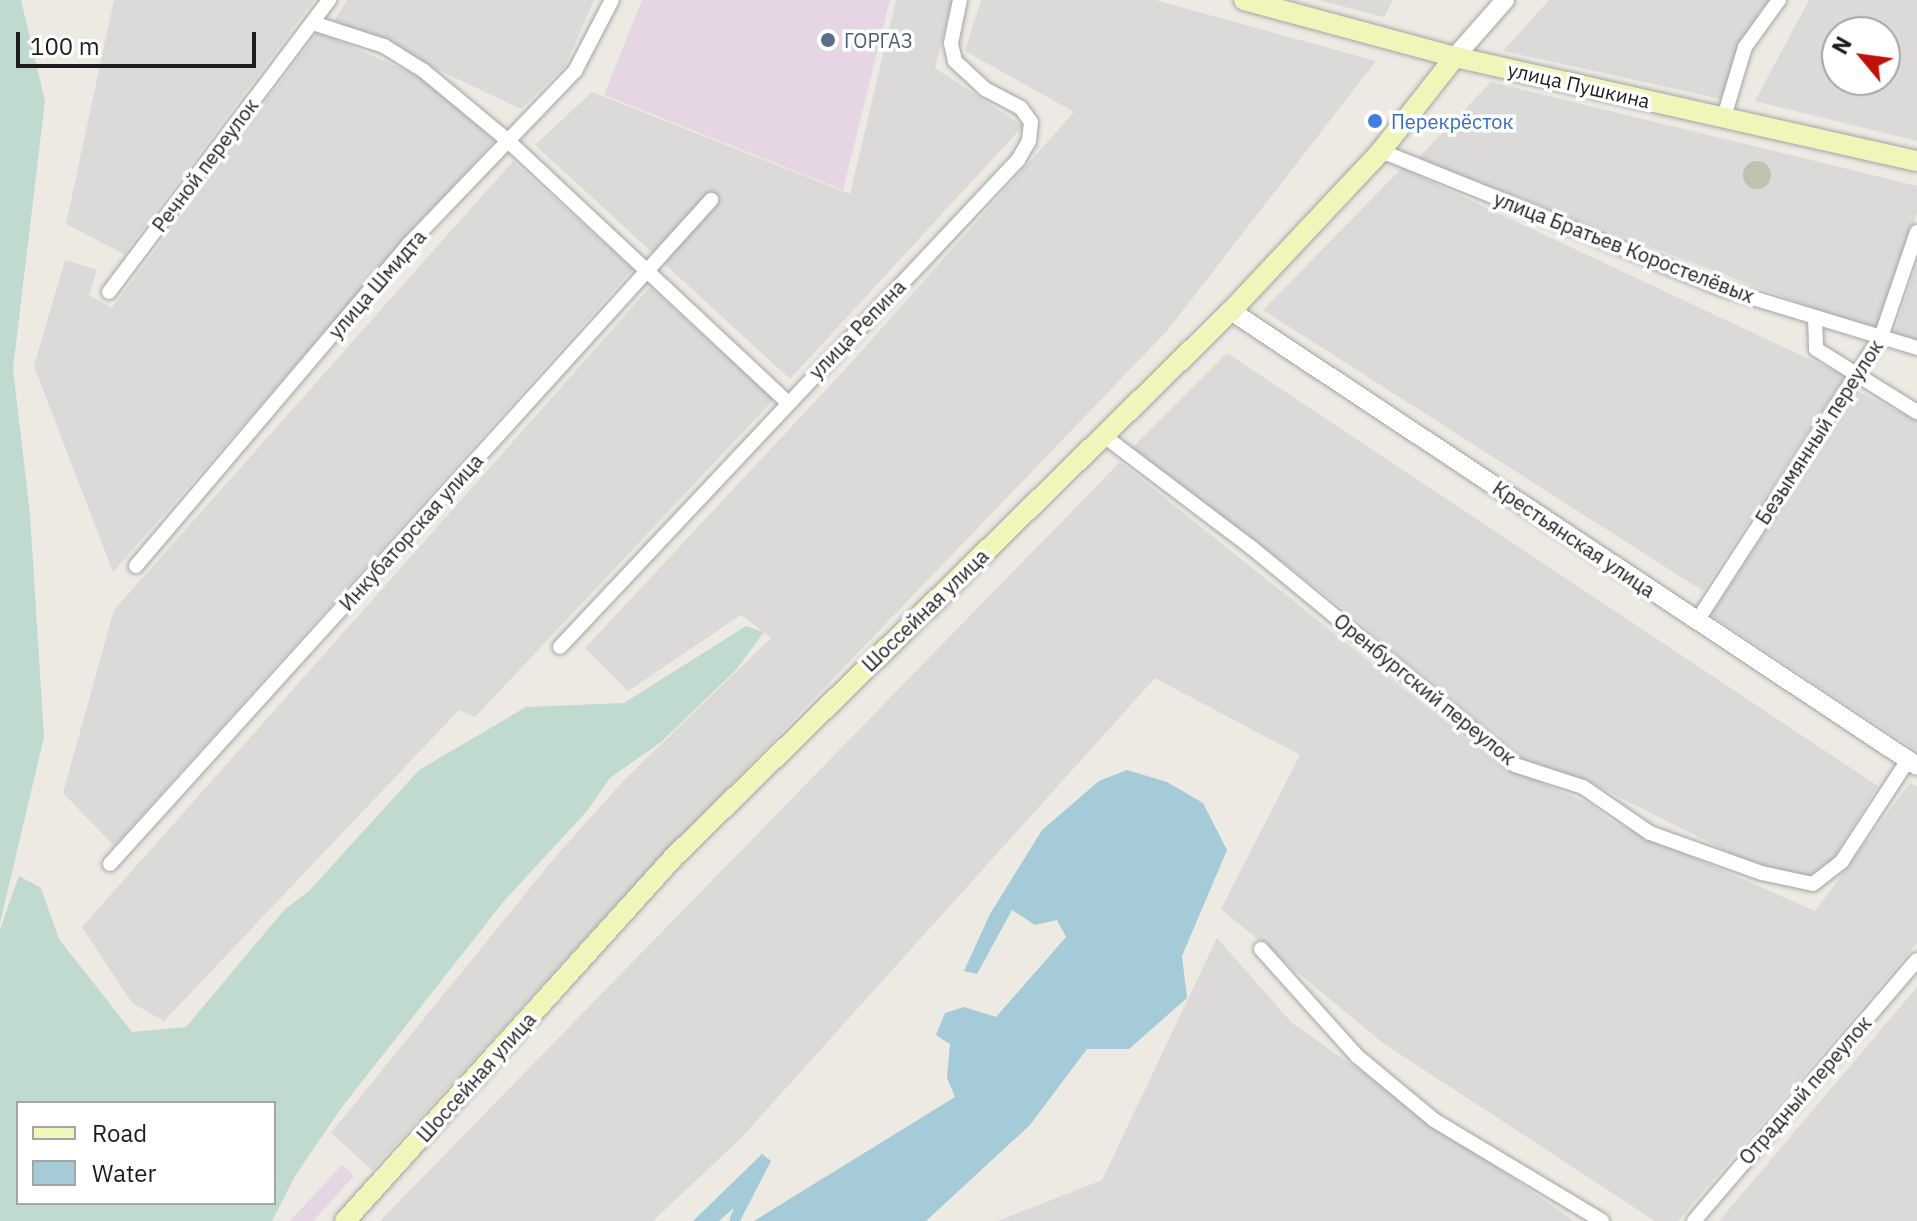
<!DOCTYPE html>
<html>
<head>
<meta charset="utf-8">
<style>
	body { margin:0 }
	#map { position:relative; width:1917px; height:1221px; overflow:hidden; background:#edeae3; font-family:"IBM Plex Sans",sans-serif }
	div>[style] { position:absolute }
	.residential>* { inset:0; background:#dbdad9 }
	.industrial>* { inset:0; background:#e6d5e2 }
	.construction>* { inset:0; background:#c0c1af }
	.round { border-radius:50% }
	.wetland>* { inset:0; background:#c1dad0 }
	.water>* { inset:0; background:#a5cbd9 }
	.roads { filter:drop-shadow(0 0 2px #a4a4a4) drop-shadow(0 0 2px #a4a4a4) }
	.minor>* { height:14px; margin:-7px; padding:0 7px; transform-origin:7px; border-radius:7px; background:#fff }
	.tertiary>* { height:18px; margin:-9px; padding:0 9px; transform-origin:9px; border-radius:9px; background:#fff }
	.secondary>* { height:20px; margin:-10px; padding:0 10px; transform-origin:10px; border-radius:10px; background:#f0f5b9 }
	.dots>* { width:22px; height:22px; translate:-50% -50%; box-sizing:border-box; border:4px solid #fff; border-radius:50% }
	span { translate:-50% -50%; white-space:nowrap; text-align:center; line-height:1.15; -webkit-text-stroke:7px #fff; paint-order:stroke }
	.service-label { font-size:20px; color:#4e5e75 }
	.left { translate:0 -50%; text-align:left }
	.street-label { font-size:20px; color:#1d1d1d }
	.shop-label { font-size:20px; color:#366cbe }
	.legend { position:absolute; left:16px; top:1101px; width:260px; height:104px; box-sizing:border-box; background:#fff; border:2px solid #a5a5a5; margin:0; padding:10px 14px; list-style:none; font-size:24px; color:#1d1d1d }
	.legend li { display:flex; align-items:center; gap:16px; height:40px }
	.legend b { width:40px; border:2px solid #a5a5a5 }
	.north { position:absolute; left:1821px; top:16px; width:80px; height:80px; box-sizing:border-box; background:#fff; border:2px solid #a5a5a5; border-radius:50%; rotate:299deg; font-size:22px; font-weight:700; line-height:32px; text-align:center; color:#1d1d1d }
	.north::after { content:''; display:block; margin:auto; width:28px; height:36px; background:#be120b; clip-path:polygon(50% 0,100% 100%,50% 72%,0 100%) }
	.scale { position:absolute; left:16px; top:32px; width:240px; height:36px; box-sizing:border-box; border:4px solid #1d1d1d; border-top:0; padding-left:10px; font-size:24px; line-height:28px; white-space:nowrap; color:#1d1d1d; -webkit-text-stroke:6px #fff; paint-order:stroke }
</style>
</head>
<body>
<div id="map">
	<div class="residential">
		<div style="clip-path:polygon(114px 0,314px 0,124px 254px,66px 224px)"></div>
		<div style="clip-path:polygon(347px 0,594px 0,565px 66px,521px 109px,334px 21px)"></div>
		<div style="clip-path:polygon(896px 0,952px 0,935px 68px,1023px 126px,790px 379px,535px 145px,592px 92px,850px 194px)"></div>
		<div style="clip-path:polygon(981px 0,1155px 0,1376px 61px,1167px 331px,623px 897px,372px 1170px,331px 1133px,556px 856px,624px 780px,771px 638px,741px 615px,628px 691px,585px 648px,849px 365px,1074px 112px,965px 51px)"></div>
		<div style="clip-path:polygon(1318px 0,1393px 0,1384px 17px)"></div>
		<div style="clip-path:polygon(1549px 0,1770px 0,1758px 14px,1721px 99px,1503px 51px)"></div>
		<div style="clip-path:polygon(evenodd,1809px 0,1917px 0,1917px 141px,1755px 101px,1809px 0,1837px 32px,1885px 32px,1885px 80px,1837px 80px,1837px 32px)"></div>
		<div style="clip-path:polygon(318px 32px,419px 76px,496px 138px,113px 572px,34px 366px,65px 260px,97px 270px,89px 295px,112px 308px)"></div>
		<div style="clip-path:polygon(1491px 82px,1917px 186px,1917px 213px,1880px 333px,1417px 159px)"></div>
		<div style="clip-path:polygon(513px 161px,633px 269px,114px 846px,63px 793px,114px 610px)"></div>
		<div style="clip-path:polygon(1402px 168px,1845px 376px,1703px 591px,1263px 310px)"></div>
		<div style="clip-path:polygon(1917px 264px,1917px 341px,1894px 334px)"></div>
		<div style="clip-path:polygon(650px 287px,774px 399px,475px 717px,459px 710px,164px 1021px,132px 1003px,82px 927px)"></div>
		<div style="clip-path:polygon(1227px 353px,1878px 786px,1820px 880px,1754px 865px,1587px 781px,1510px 755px,1348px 612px,1132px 448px)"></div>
		<div style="clip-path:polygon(1857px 391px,1917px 421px,1917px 751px,1711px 615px)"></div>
		<div style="clip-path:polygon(1120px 462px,1496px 763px,1588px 803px,1611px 821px,1815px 911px,1910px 783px,1917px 787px,1917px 943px,1678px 1221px,1655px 1221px,1383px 1043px,1221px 909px,1300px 755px,1155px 678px,741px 1138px,653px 1221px,380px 1221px)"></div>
		<div style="clip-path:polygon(1217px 938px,1292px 1023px,1574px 1221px,998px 1221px,1102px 1180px)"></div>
		<div style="clip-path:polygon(1917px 987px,1917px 1221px,1719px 1221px)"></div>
	</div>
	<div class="industrial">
		<div style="clip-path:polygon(642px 0,890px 0,843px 190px,604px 95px)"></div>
		<div style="clip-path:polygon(342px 1165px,354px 1176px,313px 1221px,290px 1221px)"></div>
	</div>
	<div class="construction">
		<div class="round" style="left:1743px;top:161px;width:28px;height:28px"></div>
	</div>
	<div class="wetland">
		<div style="clip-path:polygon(0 0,21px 0,45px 101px,13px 369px,30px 514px,44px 737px,0 923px)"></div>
		<div style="clip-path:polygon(evenodd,746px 626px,764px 632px,736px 670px,661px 742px,610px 778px,587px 811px,504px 901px,342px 1107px,295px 1176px,272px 1221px,0 1221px,0 929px,19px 876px,41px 888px,59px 939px,132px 1032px,186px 1027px,285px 909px,309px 891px,419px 770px,526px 707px,624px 703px,746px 626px,18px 1103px,274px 1103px,274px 1203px,18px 1203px,18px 1103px)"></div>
	</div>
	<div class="water">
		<div style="clip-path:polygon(1127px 770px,1167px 782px,1203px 803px,1227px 850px,1182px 956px,1187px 998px,1129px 1049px,1087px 1049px,1030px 1125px,926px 1221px,754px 1221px,955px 1097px,947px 1078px,950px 1044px,936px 1035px,945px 1013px,964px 1007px,996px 1017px,1066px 937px,1057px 920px,1035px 925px,1012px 910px,977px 974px,964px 971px,990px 914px,1042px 830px,1099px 781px)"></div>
		<div style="clip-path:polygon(762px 1154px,771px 1161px,740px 1221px,729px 1221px,734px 1208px,719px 1221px,693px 1221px)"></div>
	</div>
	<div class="roads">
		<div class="minor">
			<div style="left:313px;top:23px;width:75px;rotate:17.9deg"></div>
			<div style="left:384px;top:46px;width:47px;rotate:32deg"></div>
			<div style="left:424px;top:71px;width:108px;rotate:39.7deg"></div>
			<div style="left:507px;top:140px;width:383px;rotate:43.1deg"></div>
			<div style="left:1724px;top:117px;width:73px;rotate:-73.3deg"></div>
			<div style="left:1745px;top:47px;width:58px;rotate:-54.1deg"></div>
			<div style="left:1381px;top:151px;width:366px;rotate:22deg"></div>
			<div style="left:1720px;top:288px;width:206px;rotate:16.9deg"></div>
			<div style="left:109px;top:292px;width:366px;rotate:-53deg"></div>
			<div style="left:1815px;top:317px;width:32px;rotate:88deg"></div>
			<div style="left:1816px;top:349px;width:119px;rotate:32deg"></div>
			<div style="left:1104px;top:436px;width:184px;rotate:37.1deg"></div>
			<div style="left:1251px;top:547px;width:342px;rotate:39.5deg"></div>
			<div style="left:1515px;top:765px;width:71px;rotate:17.9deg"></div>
			<div style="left:1583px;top:787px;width:81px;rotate:34.5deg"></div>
			<div style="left:1650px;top:833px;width:119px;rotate:19.7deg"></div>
			<div style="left:1762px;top:873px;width:52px;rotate:12.2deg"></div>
			<div style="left:1813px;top:884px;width:37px;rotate:-38deg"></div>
			<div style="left:1842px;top:861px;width:121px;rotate:-56.8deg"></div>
			<div style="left:136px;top:566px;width:422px;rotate:-49.7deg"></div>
			<div style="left:409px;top:244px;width:240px;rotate:-46.2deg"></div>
			<div style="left:575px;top:71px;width:80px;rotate:-62.5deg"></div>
			<div style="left:1697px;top:621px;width:338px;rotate:-57.1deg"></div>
			<div style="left:1881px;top:337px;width:111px;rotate:-71.1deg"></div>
			<div style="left:560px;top:647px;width:669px;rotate:-46.76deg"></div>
			<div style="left:1018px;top:160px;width:22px;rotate:-60deg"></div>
			<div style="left:1029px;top:141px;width:19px;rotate:-84deg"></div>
			<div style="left:1031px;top:122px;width:17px;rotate:-126deg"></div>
			<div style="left:1021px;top:108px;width:41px;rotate:-152.2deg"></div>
			<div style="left:985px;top:89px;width:41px;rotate:-137deg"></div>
			<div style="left:955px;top:61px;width:18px;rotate:-103deg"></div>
			<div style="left:951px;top:43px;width:44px;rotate:-78.2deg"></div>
			<div style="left:110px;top:864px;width:896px;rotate:-47.85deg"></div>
			<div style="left:1261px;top:949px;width:144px;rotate:48.1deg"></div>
			<div style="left:1357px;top:1056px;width:100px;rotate:39.7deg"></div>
			<div style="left:1434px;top:1120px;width:196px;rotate:31deg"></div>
			<div style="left:1694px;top:1221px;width:343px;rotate:-49.5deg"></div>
		</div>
		<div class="tertiary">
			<div style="left:1455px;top:57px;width:76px;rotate:-48.7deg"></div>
			<div style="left:1231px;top:311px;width:823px;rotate:33.55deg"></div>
		</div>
		<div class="secondary">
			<div style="left:1244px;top:0;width:219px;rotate:15.1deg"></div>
			<div style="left:1455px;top:57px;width:474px;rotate:12.7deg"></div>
			<div style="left:345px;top:1221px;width:495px;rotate:-47.9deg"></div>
			<div style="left:677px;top:854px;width:776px;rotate:-44.43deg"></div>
			<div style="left:1231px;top:311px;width:219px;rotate:-46.8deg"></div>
			<div style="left:1381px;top:151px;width:120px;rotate:-51.8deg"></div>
		</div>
	</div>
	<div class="dots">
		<div style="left:828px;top:40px;background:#5c6f8a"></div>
		<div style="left:1375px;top:121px;background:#3f7fe0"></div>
	</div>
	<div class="service-label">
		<span class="left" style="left:844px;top:40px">ГОРГАЗ</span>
	</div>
	<div class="street-label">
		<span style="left:1579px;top:85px;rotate:13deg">улица Пушкина</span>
		<span style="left:205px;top:165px;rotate:-53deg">Речной переулок</span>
		<span style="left:1624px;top:247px;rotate:21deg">улица Братьев Коростелёвых</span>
		<span style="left:377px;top:284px;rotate:-49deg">улица Шмидта</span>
		<span style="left:857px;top:329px;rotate:-46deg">улица Репина</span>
		<span style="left:1819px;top:432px;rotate:-57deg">Безымянный переулок</span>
		<span style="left:411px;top:532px;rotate:-48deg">Инкубаторская улица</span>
		<span style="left:1574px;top:539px;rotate:34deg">Крестьянская улица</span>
		<span style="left:925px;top:610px;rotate:-44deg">Шоссейная улица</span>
		<span style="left:1425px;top:689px;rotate:39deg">Оренбургский переулок</span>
		<span style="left:476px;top:1077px;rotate:-48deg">Шоссейная улица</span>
		<span style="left:1805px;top:1090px;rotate:-49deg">Отрадный переулок</span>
	</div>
	<div class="shop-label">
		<span class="left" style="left:1391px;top:121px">Перекрёсток</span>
	</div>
	<ul class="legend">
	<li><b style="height:10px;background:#f0f5b9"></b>Road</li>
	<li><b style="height:22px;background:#a5cbd9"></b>Water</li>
	</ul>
	<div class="north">N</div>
	<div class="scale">100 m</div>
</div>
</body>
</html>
